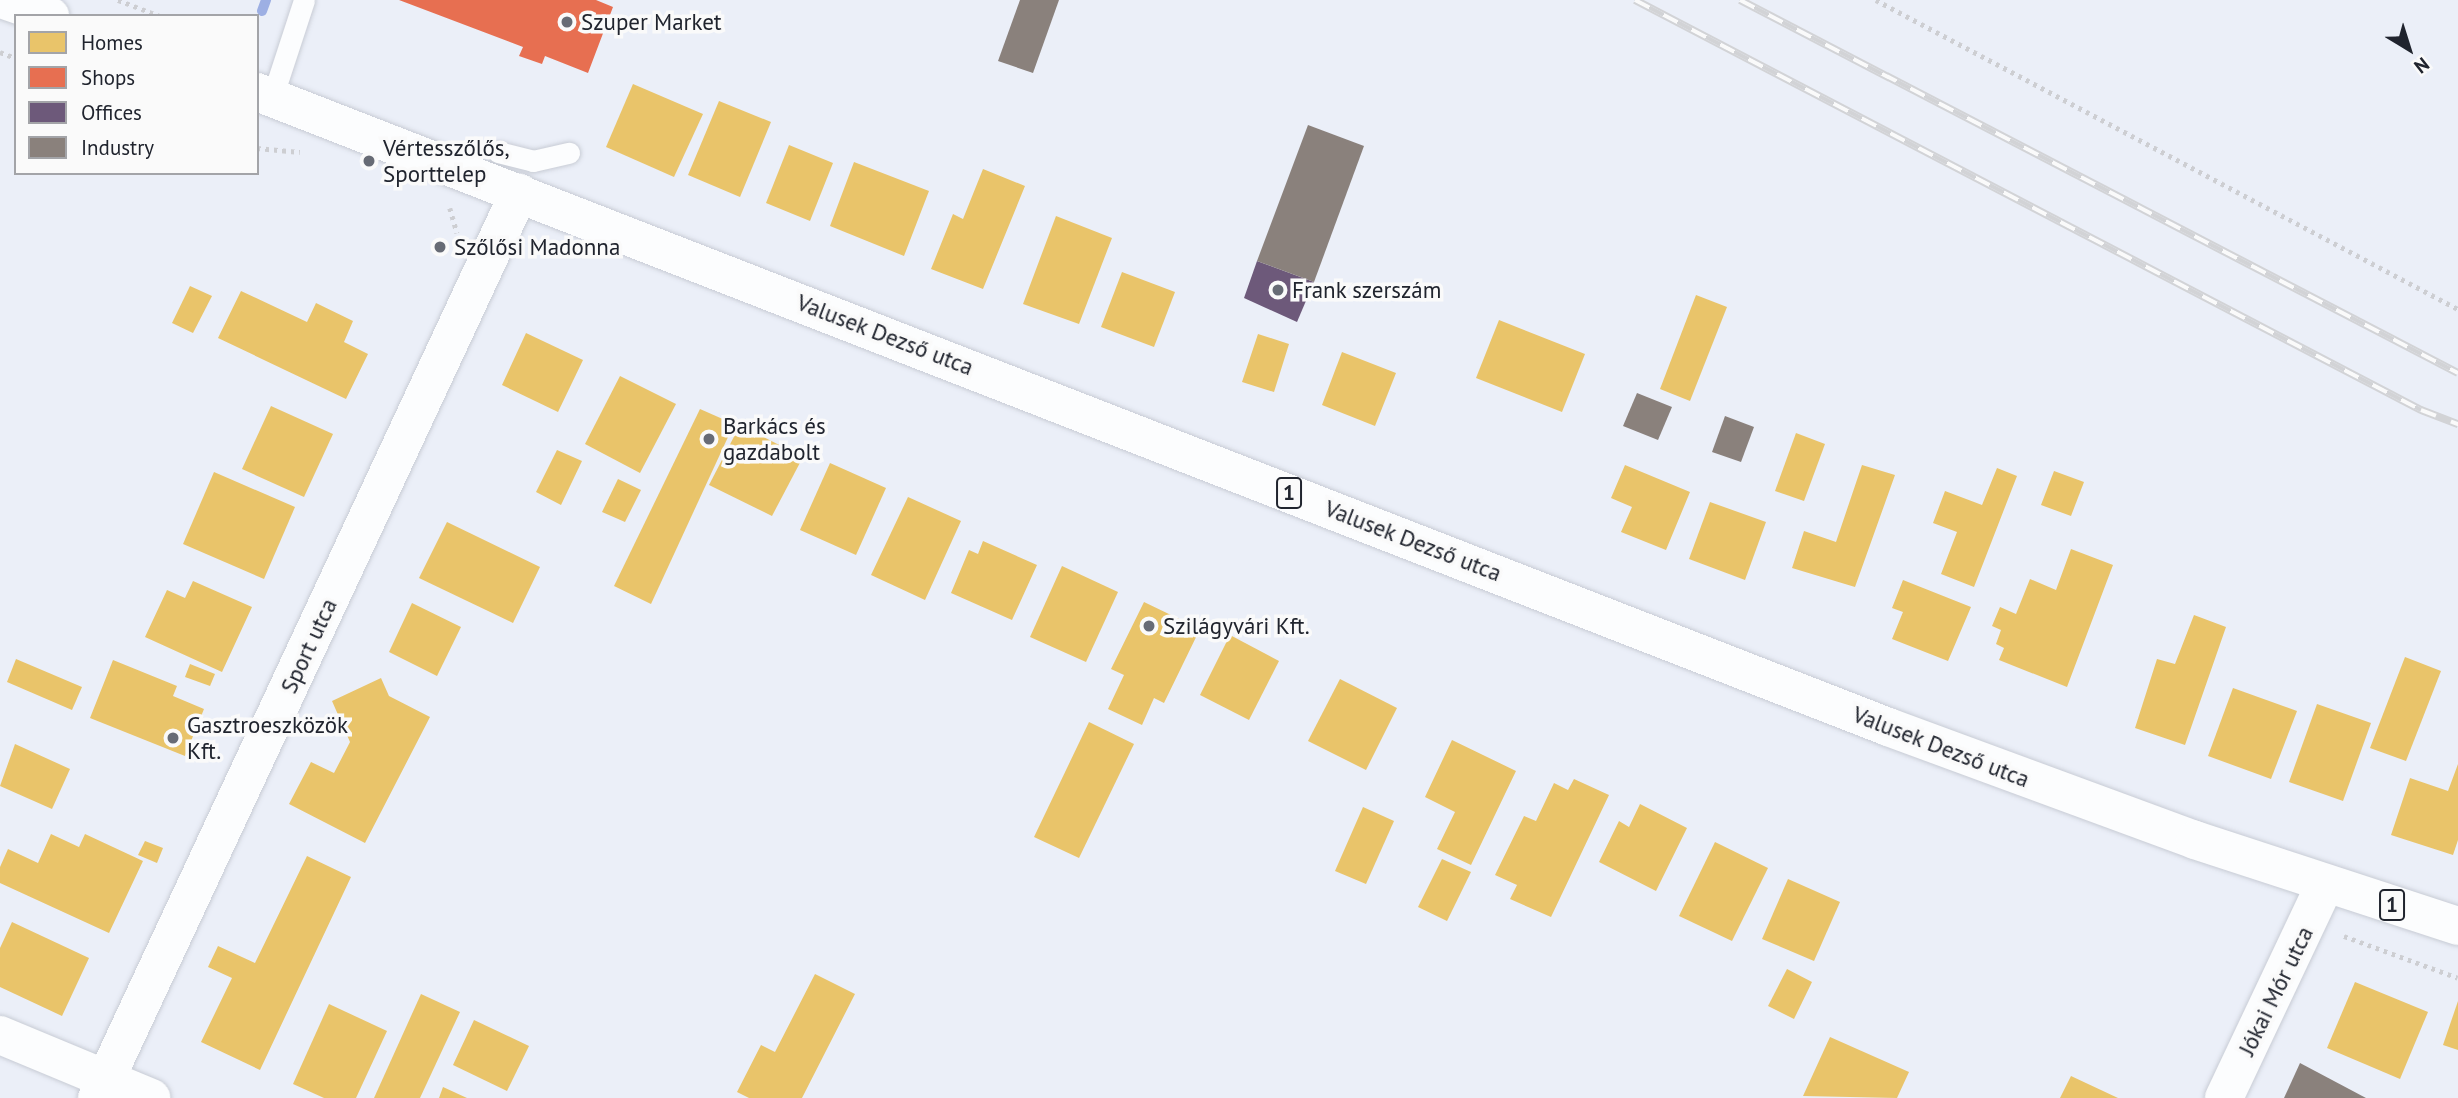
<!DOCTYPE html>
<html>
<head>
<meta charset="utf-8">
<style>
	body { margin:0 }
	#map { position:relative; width:2458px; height:1098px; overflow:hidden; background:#ebeff8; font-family:"PT Sans",sans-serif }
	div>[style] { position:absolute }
	.homes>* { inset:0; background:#e9c46a }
	.shops>* { inset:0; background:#e76f51 }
	.offices>* { inset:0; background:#6d597a }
	.industry>* { inset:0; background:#8a817c }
	.stream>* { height:10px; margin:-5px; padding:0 5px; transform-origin:5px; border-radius:5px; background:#9dafe3 }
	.path>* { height:4.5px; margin-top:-2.25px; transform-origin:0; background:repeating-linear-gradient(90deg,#cdced2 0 3.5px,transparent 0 8.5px) }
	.roads { filter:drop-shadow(0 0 2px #c8ccd5) drop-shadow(0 0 2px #c8ccd5) }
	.lane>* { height:21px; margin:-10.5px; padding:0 10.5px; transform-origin:10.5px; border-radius:10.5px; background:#fcfdfe }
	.street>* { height:38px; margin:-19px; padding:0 19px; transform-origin:19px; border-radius:19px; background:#fcfdfe }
	.primary>* { height:38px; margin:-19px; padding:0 19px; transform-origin:19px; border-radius:19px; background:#fcfdfe }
	.rail>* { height:8px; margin-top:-4px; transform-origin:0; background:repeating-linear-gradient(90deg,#fafafa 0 16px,#d2d3d6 0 32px); box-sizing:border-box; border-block:2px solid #d2d3d6 }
	.dots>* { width:19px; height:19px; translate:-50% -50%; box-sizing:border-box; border:4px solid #fafafa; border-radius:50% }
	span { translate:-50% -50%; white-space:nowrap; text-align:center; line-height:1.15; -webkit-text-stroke:7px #fafafa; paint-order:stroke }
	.shield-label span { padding:2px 5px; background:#fafafa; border:2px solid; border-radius:5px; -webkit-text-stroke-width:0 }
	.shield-label { font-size:21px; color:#20242e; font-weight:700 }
	.poi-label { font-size:23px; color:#20242e }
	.left { translate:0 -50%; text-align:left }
	.street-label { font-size:23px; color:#20242e }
	.legend { position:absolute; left:14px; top:14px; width:245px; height:161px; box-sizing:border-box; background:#fafafa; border:2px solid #a3a4a8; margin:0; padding:9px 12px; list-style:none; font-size:21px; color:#20242e }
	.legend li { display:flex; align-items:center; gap:14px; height:35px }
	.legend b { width:35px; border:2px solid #a3a4a8 }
	.north { position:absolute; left:2374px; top:14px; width:70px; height:70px; -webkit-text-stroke:5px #fafafa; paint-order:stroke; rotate:142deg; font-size:19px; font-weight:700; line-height:28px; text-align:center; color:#20242e }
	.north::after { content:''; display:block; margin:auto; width:24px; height:32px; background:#20242e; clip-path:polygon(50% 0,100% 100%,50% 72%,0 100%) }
</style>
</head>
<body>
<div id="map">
	<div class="homes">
		<div style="clip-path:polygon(633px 84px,703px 114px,674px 177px,606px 147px)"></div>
		<div style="clip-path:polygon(719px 101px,771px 122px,740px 197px,688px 175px)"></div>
		<div style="clip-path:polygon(789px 145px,833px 163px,810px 221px,766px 203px)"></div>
		<div style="clip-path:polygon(854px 162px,929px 191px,904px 256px,830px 226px)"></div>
		<div style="clip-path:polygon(983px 169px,1025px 186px,983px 289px,931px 269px,953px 214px,963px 219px)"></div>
		<div style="clip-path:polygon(1056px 216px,1112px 238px,1079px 324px,1023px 304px)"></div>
		<div style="clip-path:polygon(1122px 272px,1175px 292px,1154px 347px,1101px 327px)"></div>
		<div style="clip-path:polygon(190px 286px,212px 296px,193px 333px,172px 323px)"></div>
		<div style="clip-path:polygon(241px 291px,307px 322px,316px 303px,353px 321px,344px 342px,368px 354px,346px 399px,218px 338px)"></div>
		<div style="clip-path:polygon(1696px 295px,1727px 307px,1690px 401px,1660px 389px)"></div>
		<div style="clip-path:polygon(1499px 320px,1585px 354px,1562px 412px,1476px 378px)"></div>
		<div style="clip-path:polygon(526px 333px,583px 360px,558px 412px,502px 385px)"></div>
		<div style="clip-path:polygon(1258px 334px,1289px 344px,1274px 392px,1242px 382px)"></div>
		<div style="clip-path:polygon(1342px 352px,1396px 373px,1375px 426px,1322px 405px)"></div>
		<div style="clip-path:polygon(620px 376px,676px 404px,640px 473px,585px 444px)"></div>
		<div style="clip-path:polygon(271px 406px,333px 434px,304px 497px,242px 469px)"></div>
		<div style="clip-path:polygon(700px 409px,734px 424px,651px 604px,614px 586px)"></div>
		<div style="clip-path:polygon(740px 425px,803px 457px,772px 516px,709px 485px)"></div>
		<div style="clip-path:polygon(1796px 433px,1825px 444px,1804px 501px,1775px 491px)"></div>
		<div style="clip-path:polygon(557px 450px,582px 461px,561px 505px,536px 492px)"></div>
		<div style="clip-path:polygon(830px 463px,886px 488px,856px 555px,800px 530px)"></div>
		<div style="clip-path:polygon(1625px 465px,1690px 492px,1666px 550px,1621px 532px,1632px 507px,1611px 498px)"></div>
		<div style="clip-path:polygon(1862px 465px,1895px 475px,1855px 587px,1792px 568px,1804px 531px,1836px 542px)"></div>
		<div style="clip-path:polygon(1997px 468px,2017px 476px,1974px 587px,1941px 574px,1957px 532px,1933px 523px,1945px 491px,1982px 505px)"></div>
		<div style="clip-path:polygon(2054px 471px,2084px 482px,2071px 516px,2041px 505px)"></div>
		<div style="clip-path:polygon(214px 472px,295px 507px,264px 579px,183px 544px)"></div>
		<div style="clip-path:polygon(618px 479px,641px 490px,625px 522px,602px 512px)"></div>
		<div style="clip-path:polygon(908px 497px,961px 521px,925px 600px,871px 575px)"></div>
		<div style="clip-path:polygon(1710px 502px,1766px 522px,1745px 580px,1689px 559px)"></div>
		<div style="clip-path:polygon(447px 522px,540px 567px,513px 623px,419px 578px)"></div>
		<div style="clip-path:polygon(983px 541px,1037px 565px,1012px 620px,951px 593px,969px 550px,978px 554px)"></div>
		<div style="clip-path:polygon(2071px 549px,2113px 565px,2067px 687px,1999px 660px,2004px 648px,1996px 644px,2001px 630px,1992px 626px,2000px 607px,2016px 614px,2030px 579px,2056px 590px)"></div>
		<div style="clip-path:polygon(1062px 566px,1118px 592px,1086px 662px,1030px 637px)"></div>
		<div style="clip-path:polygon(1903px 580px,1971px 607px,1948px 661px,1892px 639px,1903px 612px,1892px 608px)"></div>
		<div style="clip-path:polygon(193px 581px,252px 607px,222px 672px,145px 637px,167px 590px,185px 598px)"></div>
		<div style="clip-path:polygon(1144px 602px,1200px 629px,1164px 703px,1154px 698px,1142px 725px,1108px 709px,1124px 675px,1111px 669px)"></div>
		<div style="clip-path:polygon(412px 603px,461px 627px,437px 676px,389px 652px)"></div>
		<div style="clip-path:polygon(2194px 615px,2226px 627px,2185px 745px,2135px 728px,2157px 659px,2175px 664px)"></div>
		<div style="clip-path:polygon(1230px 635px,1279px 661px,1249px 720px,1200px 695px)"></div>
		<div style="clip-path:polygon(2405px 657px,2441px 671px,2406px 761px,2370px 748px)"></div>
		<div style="clip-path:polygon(16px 659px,82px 687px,72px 710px,7px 682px)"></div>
		<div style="clip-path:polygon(113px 660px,177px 686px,173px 696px,204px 709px,185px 756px,90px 718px)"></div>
		<div style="clip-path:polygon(190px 664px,215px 674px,210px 686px,185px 677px)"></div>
		<div style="clip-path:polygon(381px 678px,389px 696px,430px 717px,365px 843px,289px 804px,311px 762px,334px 773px,350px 742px,332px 701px)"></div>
		<div style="clip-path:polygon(1340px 679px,1397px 708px,1366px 770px,1308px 741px)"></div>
		<div style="clip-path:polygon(2233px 688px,2297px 711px,2271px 779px,2208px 756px)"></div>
		<div style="clip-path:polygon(2317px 704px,2371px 723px,2343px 801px,2289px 782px)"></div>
		<div style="clip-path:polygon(1089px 722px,1134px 744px,1079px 858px,1034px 837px)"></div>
		<div style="clip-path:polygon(1452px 740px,1516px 771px,1471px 865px,1437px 849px,1455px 812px,1425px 797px)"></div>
		<div style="clip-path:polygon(15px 744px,70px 769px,52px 809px,0 786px)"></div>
		<div style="clip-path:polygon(2458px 764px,2458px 840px,2453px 855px,2391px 835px,2410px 778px,2448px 791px)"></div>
		<div style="clip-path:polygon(1574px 779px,1609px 795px,1551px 917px,1510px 899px,1517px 885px,1495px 875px,1524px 816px,1536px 821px,1554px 783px,1568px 790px)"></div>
		<div style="clip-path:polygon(1640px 804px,1687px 828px,1656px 891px,1599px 862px,1619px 821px,1629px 827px)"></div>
		<div style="clip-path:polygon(1363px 807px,1394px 821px,1366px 884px,1335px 871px)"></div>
		<div style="clip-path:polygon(51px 834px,79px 847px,85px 834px,143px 861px,109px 933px,0 883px,0 867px,8px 849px,38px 863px)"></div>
		<div style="clip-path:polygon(145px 841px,163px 848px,157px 863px,138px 855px)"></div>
		<div style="clip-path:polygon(1715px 842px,1768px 868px,1732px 941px,1679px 916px)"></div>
		<div style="clip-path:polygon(307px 856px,351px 877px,260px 1070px,201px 1042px,232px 978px,208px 967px,218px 946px,255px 963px)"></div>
		<div style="clip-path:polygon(1442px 859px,1471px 872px,1447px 921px,1418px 907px)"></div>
		<div style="clip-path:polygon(1788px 879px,1840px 902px,1814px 961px,1762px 939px)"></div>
		<div style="clip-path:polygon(12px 922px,89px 958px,62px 1016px,0 987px,0 948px)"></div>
		<div style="clip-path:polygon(1787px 969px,1812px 982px,1794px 1019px,1768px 1006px)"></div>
		<div style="clip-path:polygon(815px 974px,855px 994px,802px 1098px,749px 1098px,737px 1092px,761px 1045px,775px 1052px)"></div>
		<div style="clip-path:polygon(2355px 982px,2428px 1012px,2400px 1079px,2327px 1048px)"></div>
		<div style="clip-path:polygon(421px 994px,460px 1012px,420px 1098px,374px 1098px)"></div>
		<div style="clip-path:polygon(2458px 1001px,2458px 1050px,2443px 1045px)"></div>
		<div style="clip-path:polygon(329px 1004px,387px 1031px,356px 1098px,324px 1098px,293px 1084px)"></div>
		<div style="clip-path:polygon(474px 1020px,529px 1046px,507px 1091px,453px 1065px)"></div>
		<div style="clip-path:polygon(1830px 1037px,1909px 1072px,1897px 1098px,1803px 1096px)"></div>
		<div style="clip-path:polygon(2071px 1076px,2118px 1098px,2060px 1098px)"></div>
		<div style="clip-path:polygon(443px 1087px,467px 1098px,439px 1098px)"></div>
	</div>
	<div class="shops">
		<div style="clip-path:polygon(399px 0,596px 0,613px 7px,588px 73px,545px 56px,542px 64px,519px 56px,523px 47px)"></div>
	</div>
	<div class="offices">
		<div style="clip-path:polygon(1257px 261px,1314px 282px,1297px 322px,1244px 298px)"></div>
	</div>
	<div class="industry">
		<div style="clip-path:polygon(1020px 0,1059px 0,1033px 73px,998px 61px)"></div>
		<div style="clip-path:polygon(1308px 125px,1364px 146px,1314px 282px,1257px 261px)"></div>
		<div style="clip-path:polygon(1637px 393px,1672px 407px,1658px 440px,1623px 426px)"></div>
		<div style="clip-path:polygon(1725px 416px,1754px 427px,1741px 462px,1712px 452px)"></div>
		<div style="clip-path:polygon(2300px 1063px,2366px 1098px,2284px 1098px)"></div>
	</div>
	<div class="stream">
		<div style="left:262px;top:11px;width:12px;rotate:-70deg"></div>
	</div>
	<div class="path">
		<div style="left:118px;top:0;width:45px;rotate:20.9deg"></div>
		<div style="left:1876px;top:0;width:659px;rotate:27.97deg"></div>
		<div style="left:0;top:52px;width:17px;rotate:21deg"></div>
		<div style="left:257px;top:148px;width:43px;rotate:5.3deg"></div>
		<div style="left:450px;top:208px;width:26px;rotate:74deg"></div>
		<div style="left:2344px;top:936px;width:121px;rotate:20.2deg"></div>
	</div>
	<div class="roads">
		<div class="lane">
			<div style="left:272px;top:98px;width:103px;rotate:-71.9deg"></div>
			<div style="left:498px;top:152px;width:36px;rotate:14deg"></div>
			<div style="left:533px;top:161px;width:37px;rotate:-13deg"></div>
		</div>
		<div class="street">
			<div style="left:0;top:1035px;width:164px;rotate:22.6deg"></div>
			<div style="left:97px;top:1098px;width:999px;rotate:-65deg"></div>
			<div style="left:2224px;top:1098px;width:237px;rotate:-64.7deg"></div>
		</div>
		<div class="primary">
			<div style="left:4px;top:0;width:49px;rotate:19.2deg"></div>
			<div style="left:257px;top:92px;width:1750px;rotate:21.27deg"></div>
			<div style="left:1888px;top:727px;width:327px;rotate:20.2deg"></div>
			<div style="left:2195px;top:840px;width:277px;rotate:18.1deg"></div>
		</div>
	</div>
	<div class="rail">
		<div style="left:1635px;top:0;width:887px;rotate:27.55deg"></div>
		<div style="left:2421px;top:410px;width:40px;rotate:21deg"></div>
		<div style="left:1740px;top:0;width:809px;rotate:27.45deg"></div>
	</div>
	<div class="dots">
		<div style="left:567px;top:22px;background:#676b75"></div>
		<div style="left:369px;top:161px;background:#676b75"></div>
		<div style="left:440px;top:247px;background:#676b75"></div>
		<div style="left:1278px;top:290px;background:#676b75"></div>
		<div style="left:709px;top:439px;background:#676b75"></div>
		<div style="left:1149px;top:626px;background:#676b75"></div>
		<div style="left:173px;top:738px;background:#676b75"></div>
	</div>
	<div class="shield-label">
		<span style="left:1289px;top:493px">1</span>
		<span style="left:2392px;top:905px">1</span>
	</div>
	<div class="poi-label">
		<span class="left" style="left:581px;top:22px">Szuper Market</span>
		<span class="left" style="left:383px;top:161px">Vértesszőlős,<br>Sporttelep</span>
		<span class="left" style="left:454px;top:247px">Szőlősi Madonna</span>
		<span class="left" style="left:1292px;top:290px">Frank szerszám</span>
		<span class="left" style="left:723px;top:439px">Barkács és<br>gazdabolt</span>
		<span class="left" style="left:1163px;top:626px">Szilágyvári Kft.</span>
		<span class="left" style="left:187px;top:738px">Gasztroeszközök<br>Kft.</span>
	</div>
	<div class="street-label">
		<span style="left:885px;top:335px;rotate:21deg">Valusek Dezső utca</span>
		<span style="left:1413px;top:541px;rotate:21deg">Valusek Dezső utca</span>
		<span style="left:309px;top:646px;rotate:-65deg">Sport utca</span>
		<span style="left:1941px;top:747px;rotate:21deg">Valusek Dezső utca</span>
		<span style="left:2276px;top:991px;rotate:-64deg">Jókai Mór utca</span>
	</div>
	<ul class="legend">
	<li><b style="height:19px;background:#e9c46a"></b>Homes</li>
	<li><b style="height:19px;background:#e76f51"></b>Shops</li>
	<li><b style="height:19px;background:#6d597a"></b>Offices</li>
	<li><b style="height:19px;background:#8a817c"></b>Industry</li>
	</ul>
	<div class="north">N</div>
</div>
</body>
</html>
